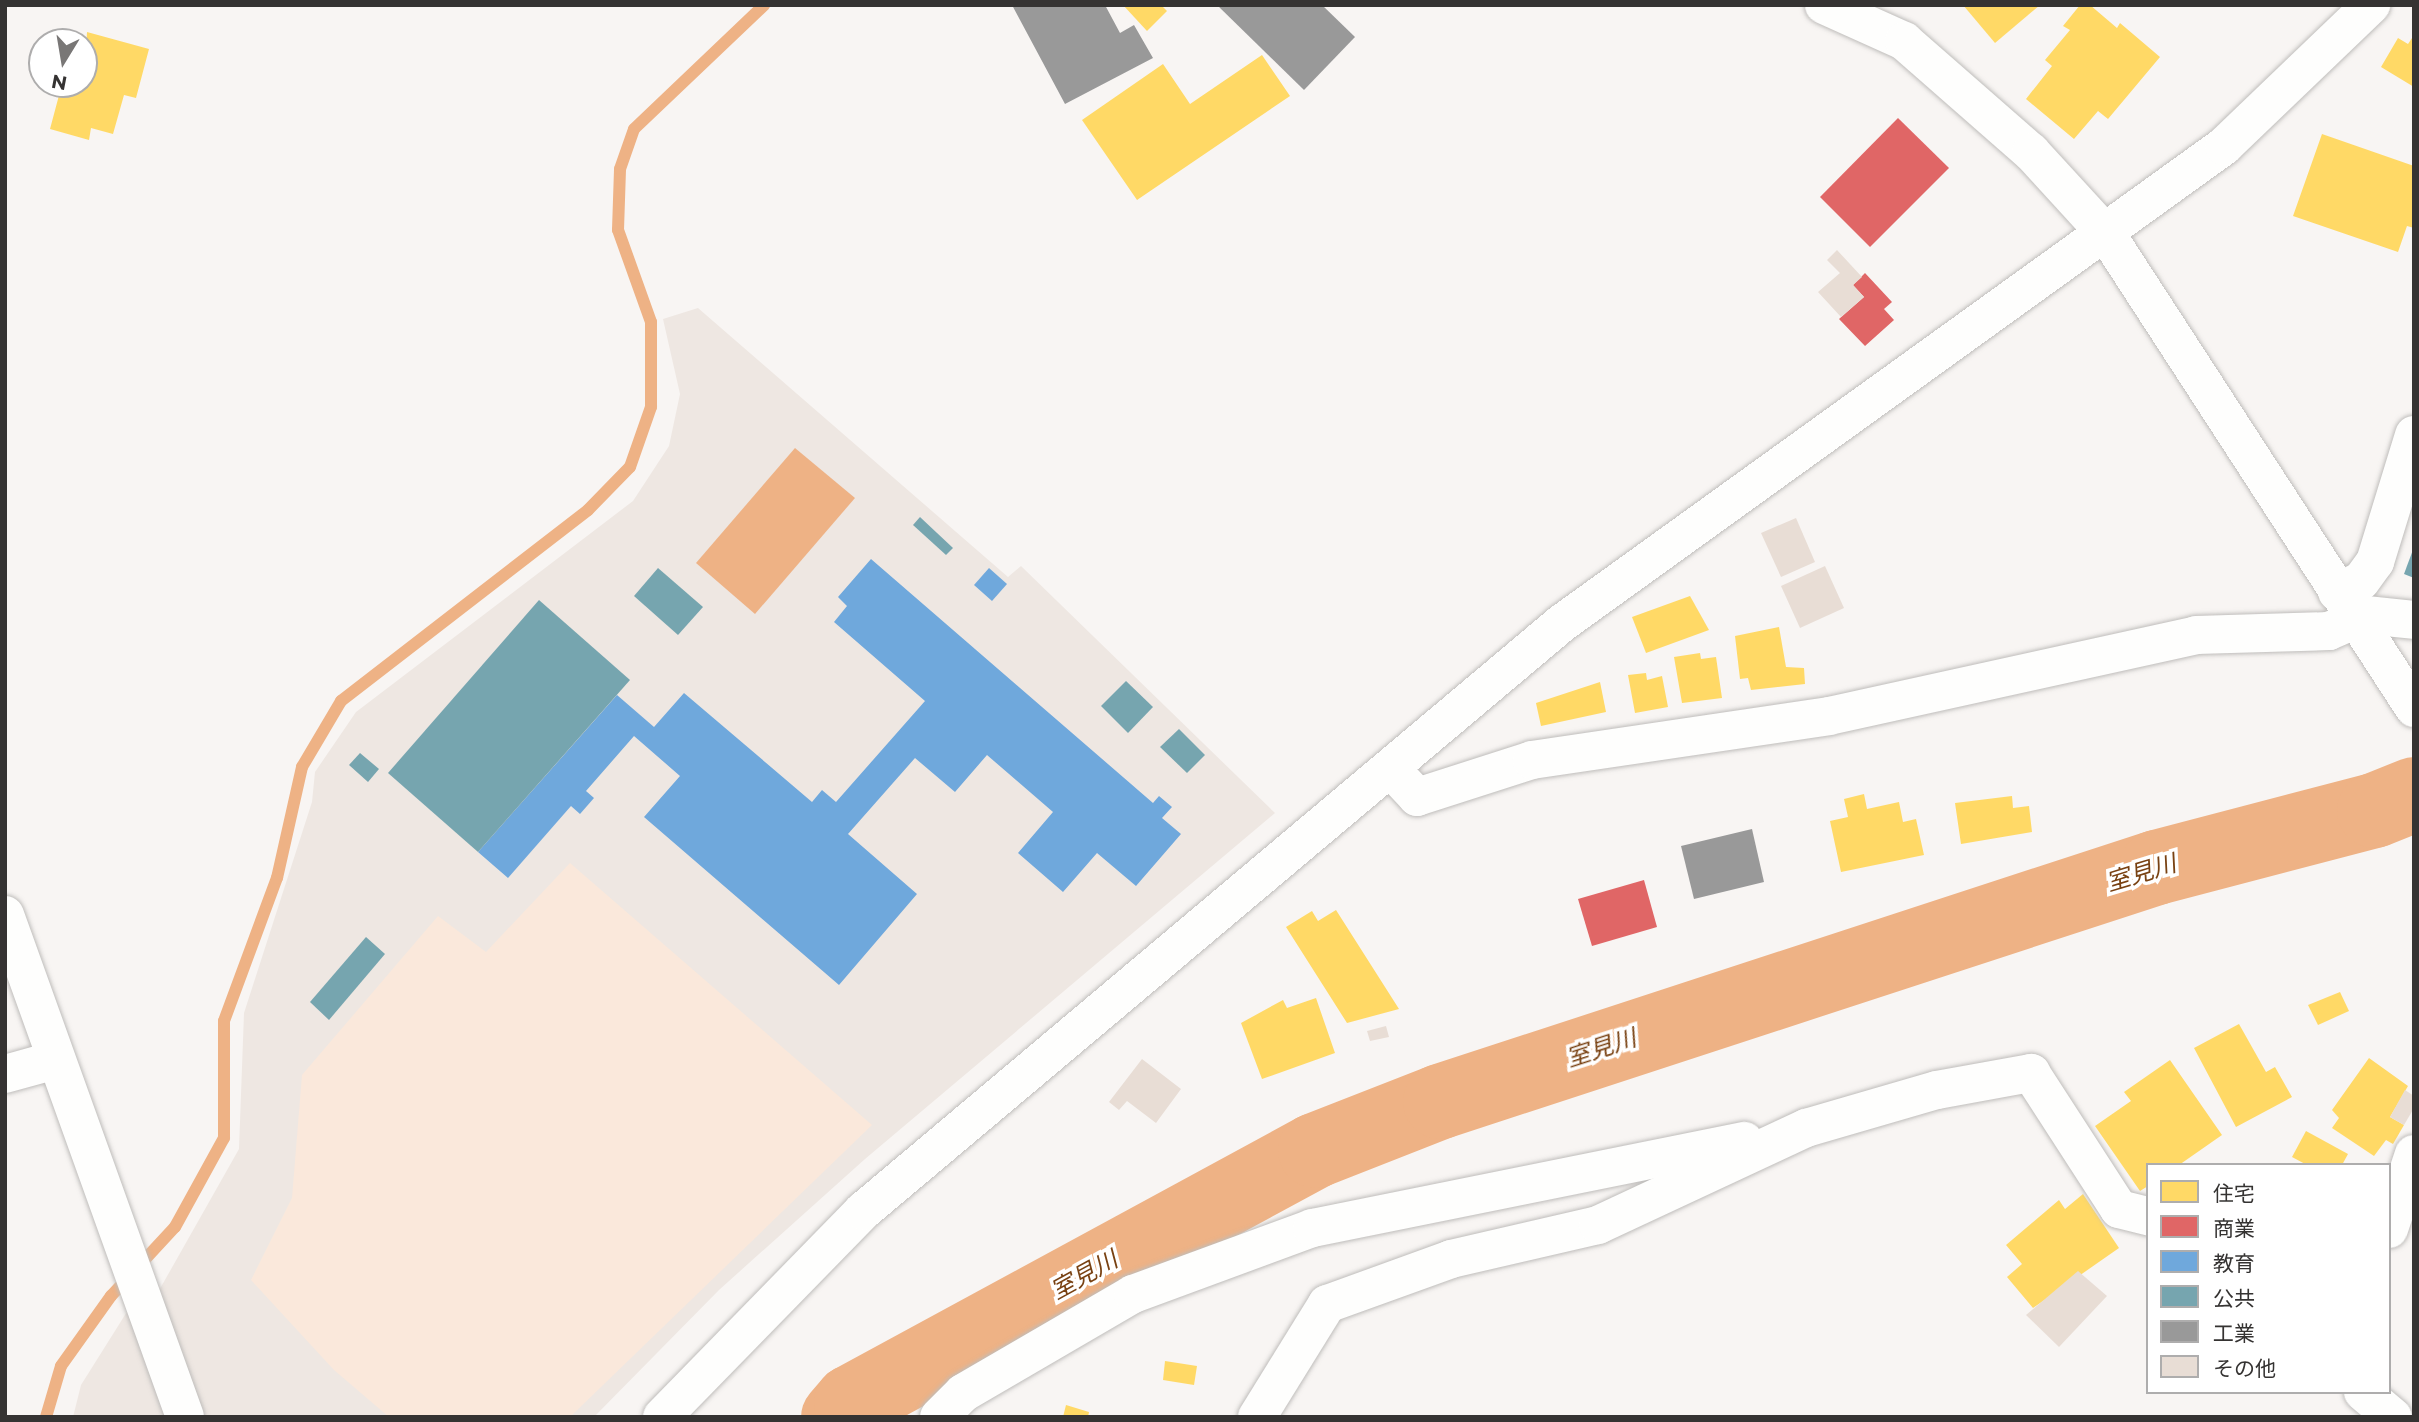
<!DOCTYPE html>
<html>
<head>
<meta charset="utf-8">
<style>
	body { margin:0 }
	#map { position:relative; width:2419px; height:1422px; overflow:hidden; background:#f8f5f3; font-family:Montserrat,"Noto Sans JP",sans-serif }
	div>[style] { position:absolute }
	.built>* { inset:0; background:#eee7e2 }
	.green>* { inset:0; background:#fae8db }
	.water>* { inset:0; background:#eeb285 }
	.homes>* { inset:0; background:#ffd966 }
	.shops>* { inset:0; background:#e06666 }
	.schools>* { inset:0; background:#6fa8dc }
	.public>* { inset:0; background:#76a5af }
	.industry>* { inset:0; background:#999 }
	.stream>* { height:12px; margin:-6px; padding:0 6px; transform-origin:6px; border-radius:6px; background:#eeb285 }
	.river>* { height:75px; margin:-37.5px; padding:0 37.5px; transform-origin:37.5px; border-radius:37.5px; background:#eeb285 }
	.building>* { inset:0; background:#e8ddd5 }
	.roads { filter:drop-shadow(0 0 2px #bfbdbb) drop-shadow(0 0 2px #bfbdbb) }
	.street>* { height:38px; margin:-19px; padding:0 19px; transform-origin:19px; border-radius:19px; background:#fefefd }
	.secondary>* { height:38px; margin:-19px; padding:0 19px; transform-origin:19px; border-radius:19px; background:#fefefd }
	span { translate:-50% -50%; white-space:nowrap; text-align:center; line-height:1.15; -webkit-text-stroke:7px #fff; paint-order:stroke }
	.water-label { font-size:24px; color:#794213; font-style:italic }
	.frame { position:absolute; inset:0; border:7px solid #353332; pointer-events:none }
	.legend { position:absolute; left:2146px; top:1163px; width:245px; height:231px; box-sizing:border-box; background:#fff; border:2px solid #aeadad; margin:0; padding:9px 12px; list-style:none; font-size:21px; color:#353332 }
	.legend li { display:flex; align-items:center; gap:14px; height:35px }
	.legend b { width:35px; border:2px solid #aeadad }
	.north { position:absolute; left:28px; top:28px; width:70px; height:70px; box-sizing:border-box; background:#fff; border:2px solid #aeadad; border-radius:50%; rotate:191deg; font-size:19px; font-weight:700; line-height:28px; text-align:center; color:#353332 }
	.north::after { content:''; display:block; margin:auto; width:24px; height:32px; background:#797776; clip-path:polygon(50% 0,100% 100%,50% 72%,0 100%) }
</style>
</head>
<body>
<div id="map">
	<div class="built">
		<div style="clip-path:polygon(698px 308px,1008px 577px,1021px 566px,1275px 813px,865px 1159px,719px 1290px,594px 1417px,201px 1417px,157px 1294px,239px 1149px,244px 1013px,312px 802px,315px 772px,356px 712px,633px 501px,669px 446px,680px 394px,663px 319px)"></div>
		<div style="clip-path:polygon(130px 1307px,168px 1417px,73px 1417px,81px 1385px)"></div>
	</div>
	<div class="green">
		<div style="clip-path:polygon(570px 863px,872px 1125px,570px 1417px,389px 1417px,334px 1370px,251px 1280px,292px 1198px,302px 1075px,438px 916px,486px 952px)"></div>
	</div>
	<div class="water">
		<div style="clip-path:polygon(795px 448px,855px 498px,755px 614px,696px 563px)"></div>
	</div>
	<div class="homes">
		<div style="clip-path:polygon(1123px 5px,1161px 5px,1167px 11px,1147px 31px)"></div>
		<div style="clip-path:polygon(1963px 5px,2040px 5px,1995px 43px)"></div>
		<div style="clip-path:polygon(2080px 5px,2090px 5px,2117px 28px,2120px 23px,2160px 57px,2108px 119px,2098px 111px,2074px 139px,2026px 99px,2052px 66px,2045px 60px,2070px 30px,2063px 26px)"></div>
		<div style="clip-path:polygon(87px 32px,149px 49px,136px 98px,124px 95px,113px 134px,91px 128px,89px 140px,50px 129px,62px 84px,84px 84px)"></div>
		<div style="clip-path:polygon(2414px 35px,2414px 87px,2381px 67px,2398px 38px,2408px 44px)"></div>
		<div style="clip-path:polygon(1262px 55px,1290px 96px,1137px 200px,1082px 120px,1163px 64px,1190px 104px)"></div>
		<div style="clip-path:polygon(2322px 134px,2414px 166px,2414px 228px,2407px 226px,2398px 252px,2293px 216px)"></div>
		<div style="clip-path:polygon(1690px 596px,1709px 630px,1646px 653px,1632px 617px)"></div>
		<div style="clip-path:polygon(1779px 627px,1786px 667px,1804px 668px,1805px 684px,1751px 690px,1748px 678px,1740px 679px,1735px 636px)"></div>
		<div style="clip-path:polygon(1700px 653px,1701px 659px,1716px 657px,1722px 698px,1682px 703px,1674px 657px)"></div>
		<div style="clip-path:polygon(1646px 673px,1647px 680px,1662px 676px,1668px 707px,1635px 713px,1628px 675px)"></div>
		<div style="clip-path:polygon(1600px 682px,1606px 712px,1541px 726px,1536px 703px)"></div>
		<div style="clip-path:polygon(1864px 794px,1867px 809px,1899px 802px,1903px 822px,1916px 819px,1924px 855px,1841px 872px,1830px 821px,1848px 817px,1844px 799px)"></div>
		<div style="clip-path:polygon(2012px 796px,2013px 808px,2029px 806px,2032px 832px,1961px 844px,1955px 803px)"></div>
		<div style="clip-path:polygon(1336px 910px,1399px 1009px,1347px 1023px,1286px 927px,1312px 911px,1318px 921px)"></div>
		<div style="clip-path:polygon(2340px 992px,2349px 1011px,2318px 1025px,2308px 1005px)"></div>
		<div style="clip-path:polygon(1316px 998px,1335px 1053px,1262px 1079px,1241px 1023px,1283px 1000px,1287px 1008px)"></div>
		<div style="clip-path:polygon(2239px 1024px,2266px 1072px,2275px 1067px,2292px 1097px,2236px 1127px,2194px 1048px)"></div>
		<div style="clip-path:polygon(2369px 1058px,2408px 1086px,2390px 1117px,2404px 1125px,2393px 1144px,2386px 1140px,2374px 1156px,2332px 1128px,2339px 1118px,2332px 1110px)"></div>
		<div style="clip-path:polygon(2170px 1060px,2222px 1135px,2179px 1165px,2148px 1165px,2148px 1186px,2140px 1191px,2095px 1126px,2131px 1101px,2124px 1092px)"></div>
		<div style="clip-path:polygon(2306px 1131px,2348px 1154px,2342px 1165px,2307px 1165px,2292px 1157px)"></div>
		<div style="clip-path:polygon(2083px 1194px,2119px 1248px,2033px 1308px,2007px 1277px,2022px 1264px,2006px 1245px,2059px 1200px,2065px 1209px)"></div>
		<div style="clip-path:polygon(1165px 1361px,1197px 1366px,1194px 1385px,1163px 1380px)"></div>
		<div style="clip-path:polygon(1066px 1405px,1089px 1412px,1088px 1417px,1063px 1417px)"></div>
	</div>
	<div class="shops">
		<div style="clip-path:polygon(1898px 118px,1949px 168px,1870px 247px,1820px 197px)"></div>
		<div style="clip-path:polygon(1865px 273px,1892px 302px,1884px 309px,1894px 320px,1865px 346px,1839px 319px,1864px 297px,1853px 285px)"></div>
		<div style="clip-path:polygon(1644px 880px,1657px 927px,1592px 946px,1578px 899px)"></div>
	</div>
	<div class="schools">
		<div style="clip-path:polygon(871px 559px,1153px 803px,1159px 796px,1172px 807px,1162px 818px,1181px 834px,1136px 886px,1097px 853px,1063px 892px,1018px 853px,1053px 812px,987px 755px,955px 792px,915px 758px,848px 834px,917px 894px,839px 985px,644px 817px,680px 776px,634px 736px,586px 791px,594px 798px,580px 814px,571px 806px,508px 878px,478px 852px,617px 695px,654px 727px,684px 693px,812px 802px,822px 790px,836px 802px,925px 701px,834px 622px,847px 606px,838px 597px)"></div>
		<div style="clip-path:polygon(989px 568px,1007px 584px,992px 601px,974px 585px)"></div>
	</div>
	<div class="public">
		<div style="clip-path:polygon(920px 517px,953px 548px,946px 555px,913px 525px)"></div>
		<div style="clip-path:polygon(2414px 547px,2414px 578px,2404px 574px)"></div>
		<div style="clip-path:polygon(658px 568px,703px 607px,678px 635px,634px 596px)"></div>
		<div style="clip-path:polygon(539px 600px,630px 680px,478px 852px,388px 773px)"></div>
		<div style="clip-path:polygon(1126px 681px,1153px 707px,1128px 733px,1101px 706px)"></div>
		<div style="clip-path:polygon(1179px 729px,1205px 755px,1187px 773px,1160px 747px)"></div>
		<div style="clip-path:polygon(360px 753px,379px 769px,368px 782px,349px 765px)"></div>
		<div style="clip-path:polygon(366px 937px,385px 954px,329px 1020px,310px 1002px)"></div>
	</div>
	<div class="industry">
		<div style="clip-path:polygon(1012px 5px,1105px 5px,1120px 33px,1134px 25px,1153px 58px,1065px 104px)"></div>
		<div style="clip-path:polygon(1217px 5px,1322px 5px,1355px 37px,1304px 90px)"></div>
		<div style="clip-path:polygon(1752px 829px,1764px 882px,1694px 899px,1681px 846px)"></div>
	</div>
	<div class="stream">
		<div style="left:46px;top:1417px;width:53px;rotate:-73.6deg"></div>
		<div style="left:61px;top:1366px;width:86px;rotate:-54.5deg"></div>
		<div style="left:111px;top:1296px;width:94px;rotate:-47.2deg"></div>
		<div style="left:175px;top:1227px;width:102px;rotate:-61.2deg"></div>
		<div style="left:224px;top:1138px;width:117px;rotate:-90deg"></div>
		<div style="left:224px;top:1021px;width:153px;rotate:-69.7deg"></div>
		<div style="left:277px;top:878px;width:114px;rotate:-77.3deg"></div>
		<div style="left:302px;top:767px;width:77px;rotate:-59.4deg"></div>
		<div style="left:341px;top:701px;width:312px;rotate:-37.7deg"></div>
		<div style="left:588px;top:510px;width:60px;rotate:-45.7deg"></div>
		<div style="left:630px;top:467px;width:64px;rotate:-70.7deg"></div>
		<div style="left:651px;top:407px;width:85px;rotate:-90deg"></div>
		<div style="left:651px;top:322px;width:98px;rotate:-109.7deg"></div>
		<div style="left:618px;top:230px;width:61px;rotate:-88.1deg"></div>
		<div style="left:620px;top:169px;width:42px;rotate:-70.7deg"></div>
		<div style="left:634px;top:129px;width:180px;rotate:-43.6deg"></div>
	</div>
	<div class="river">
		<div style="left:838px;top:1417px;width:20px;rotate:-49deg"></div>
		<div style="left:851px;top:1402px;width:528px;rotate:-28.51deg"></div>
		<div style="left:1315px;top:1150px;width:134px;rotate:-21.4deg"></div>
		<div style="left:1440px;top:1101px;width:753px;rotate:-18.1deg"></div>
		<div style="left:2156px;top:867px;width:225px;rotate:-14.7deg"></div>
		<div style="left:2374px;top:810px;width:43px;rotate:-21.8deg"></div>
	</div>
	<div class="building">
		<div style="clip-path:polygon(1837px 250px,1862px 277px,1853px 285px,1864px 297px,1841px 317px,1818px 292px,1840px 273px,1827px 260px)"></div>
		<div style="clip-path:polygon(1796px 518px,1815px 562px,1781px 577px,1761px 533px)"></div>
		<div style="clip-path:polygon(1825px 566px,1844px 608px,1800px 628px,1781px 586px)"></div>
		<div style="clip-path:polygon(1386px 1026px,1389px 1037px,1370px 1041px,1367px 1031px)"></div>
		<div style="clip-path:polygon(1142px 1059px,1181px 1089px,1156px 1123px,1127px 1101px,1119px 1110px,1109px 1102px)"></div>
		<div style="clip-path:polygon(2405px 1090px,2414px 1096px,2414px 1108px,2404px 1125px,2390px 1117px)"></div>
		<div style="clip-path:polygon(2078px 1271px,2107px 1296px,2059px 1347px,2026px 1315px)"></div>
	</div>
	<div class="roads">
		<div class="street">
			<div style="left:2337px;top:592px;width:26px;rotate:-25deg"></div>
			<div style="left:2361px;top:581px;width:24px;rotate:-54deg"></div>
			<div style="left:2375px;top:562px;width:133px;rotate:-72.9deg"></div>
			<div style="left:1392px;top:770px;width:37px;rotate:47deg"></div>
			<div style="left:1417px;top:797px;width:121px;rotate:-17.8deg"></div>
			<div style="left:1532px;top:760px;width:300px;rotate:-8.4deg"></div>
			<div style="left:1829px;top:716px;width:376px;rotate:-12.4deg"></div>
			<div style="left:2196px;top:635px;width:133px;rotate:-1.7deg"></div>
			<div style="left:2329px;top:631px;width:40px;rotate:-23.4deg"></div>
			<div style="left:2366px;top:615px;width:48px;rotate:5.9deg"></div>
			<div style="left:5px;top:915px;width:533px;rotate:70.27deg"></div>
			<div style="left:5px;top:1074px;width:53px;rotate:-15.4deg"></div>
			<div style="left:2389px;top:1229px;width:79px;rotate:-71.6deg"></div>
			<div style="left:2363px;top:1392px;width:39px;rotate:40deg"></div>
			<div style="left:939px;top:1417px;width:34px;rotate:-45deg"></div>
			<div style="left:963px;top:1393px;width:197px;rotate:-30.2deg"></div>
			<div style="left:1133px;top:1294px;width:191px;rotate:-20.2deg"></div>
			<div style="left:1312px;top:1228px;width:441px;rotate:-11.4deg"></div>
			<div style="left:1257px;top:1417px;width:133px;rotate:-58.2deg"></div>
			<div style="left:1327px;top:1304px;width:132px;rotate:-19.9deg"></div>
			<div style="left:1451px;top:1259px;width:151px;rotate:-13deg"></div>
			<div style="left:1598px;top:1225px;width:230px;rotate:-25deg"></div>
			<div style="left:1806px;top:1128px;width:136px;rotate:-16.2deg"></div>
			<div style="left:1937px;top:1090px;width:96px;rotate:-10.3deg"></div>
			<div style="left:2031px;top:1073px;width:162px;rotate:57.1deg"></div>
			<div style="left:2119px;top:1209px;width:30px;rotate:14deg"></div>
		</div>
		<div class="secondary">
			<div style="left:1824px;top:5px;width:88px;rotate:24.2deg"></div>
			<div style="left:1904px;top:41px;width:169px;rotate:41.2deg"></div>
			<div style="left:2031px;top:152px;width:113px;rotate:47.5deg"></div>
			<div style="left:2107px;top:235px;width:564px;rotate:57.01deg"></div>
			<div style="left:662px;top:1417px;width:288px;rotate:-45.7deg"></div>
			<div style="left:863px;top:1211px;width:913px;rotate:-40.07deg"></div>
			<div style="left:1562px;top:623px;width:816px;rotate:-35.77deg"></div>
			<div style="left:2224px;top:146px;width:204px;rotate:-43.8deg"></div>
		</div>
	</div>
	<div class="water-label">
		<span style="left:2141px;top:873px;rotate:-17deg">室見川</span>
		<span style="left:1601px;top:1048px;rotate:-18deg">室見川</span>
		<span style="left:1084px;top:1275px;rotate:-29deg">室見川</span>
	</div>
	<div class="frame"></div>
	<ul class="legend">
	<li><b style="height:19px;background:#ffd966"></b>住宅</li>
	<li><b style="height:19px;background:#e06666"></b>商業</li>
	<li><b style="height:19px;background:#6fa8dc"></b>教育</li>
	<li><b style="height:19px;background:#76a5af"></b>公共</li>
	<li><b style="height:19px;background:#999"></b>工業</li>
	<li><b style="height:19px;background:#e8ddd5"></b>その他</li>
	</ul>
	<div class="north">N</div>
</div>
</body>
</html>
